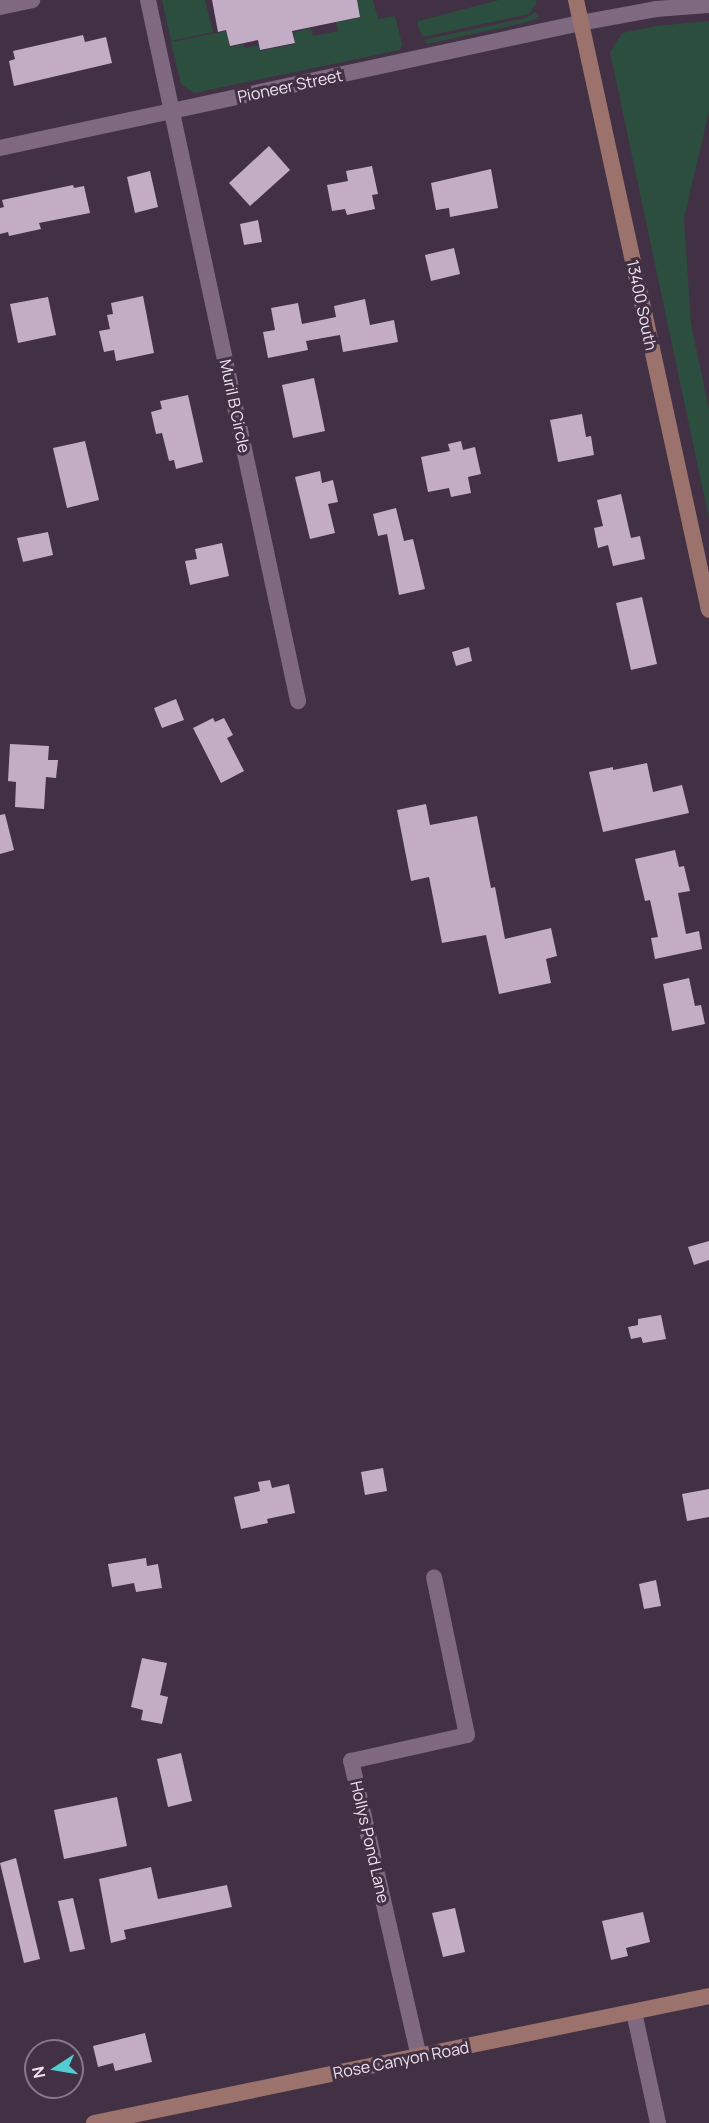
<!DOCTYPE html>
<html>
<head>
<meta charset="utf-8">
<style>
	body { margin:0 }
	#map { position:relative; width:709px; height:2123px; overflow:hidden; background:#423044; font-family:Manrope,sans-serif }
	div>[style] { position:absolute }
	.green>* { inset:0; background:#2b4e3e }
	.building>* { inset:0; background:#c3adc5 }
	.minor>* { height:16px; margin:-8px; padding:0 8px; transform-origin:8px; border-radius:8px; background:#7e6980 }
	.tertiary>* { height:16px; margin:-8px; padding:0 8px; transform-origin:8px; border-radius:8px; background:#7e6980 }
	.secondary>* { height:16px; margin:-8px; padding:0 8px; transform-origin:8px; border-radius:8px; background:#9c736c }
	span { translate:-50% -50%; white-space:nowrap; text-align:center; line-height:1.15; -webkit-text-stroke:6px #423044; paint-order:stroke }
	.street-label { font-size:16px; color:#efe3f0 }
	.north { position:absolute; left:24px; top:2039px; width:60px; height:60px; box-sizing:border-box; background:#423044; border:2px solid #877889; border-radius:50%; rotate:258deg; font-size:16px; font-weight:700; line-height:24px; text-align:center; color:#efe3f0 }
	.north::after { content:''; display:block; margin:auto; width:21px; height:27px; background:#52cdd0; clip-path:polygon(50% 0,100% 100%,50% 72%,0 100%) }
</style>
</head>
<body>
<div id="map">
	<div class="green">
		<div style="clip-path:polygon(162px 0,205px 0,213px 32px,171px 41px)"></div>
		<div style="clip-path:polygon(357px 0,373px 0,378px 19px,395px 16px,402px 44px,400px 50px,194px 93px,181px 84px,171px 42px,226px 31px,230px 47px,244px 44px,245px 48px,258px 45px,260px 51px,295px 44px,294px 32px,311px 28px,313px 36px,338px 31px,336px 22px,360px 17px)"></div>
		<div style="clip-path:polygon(499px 0,536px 0,536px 4px,529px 14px,423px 37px,418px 27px,418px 21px)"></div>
		<div style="clip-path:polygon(536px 12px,539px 16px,537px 18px,528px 22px,427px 44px,424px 40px,525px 18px)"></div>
		<div style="clip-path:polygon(709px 21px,709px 112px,684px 218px,691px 324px,709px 409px,709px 519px,610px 52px,622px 33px,656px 26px)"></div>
	</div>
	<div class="building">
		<div style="clip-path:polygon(212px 0,357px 0,360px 17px,292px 31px,295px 43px,260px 50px,258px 40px,230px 46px,226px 30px,218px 32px)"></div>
		<div style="clip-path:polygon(83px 35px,85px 42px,106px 37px,112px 63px,14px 86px,9px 61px,15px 59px,13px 51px)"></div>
		<div style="clip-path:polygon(269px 146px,290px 170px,250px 206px,229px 183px)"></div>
		<div style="clip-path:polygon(372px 166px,378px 194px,372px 195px,375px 209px,347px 215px,345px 209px,332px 211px,327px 185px,348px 181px,346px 171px)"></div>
		<div style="clip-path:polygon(491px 169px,498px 208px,450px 217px,449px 208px,436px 210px,431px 183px)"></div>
		<div style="clip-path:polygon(150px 171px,158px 207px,135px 213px,127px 177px)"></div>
		<div style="clip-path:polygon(73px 185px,74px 188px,84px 186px,90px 213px,39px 223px,41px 229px,9px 236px,8px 232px,0 234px,0 208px,4px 207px,2px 200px)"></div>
		<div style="clip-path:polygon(258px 220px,262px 242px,244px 245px,240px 224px)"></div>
		<div style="clip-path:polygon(454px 248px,460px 274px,431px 281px,425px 255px)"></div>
		<div style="clip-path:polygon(143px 296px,154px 353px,116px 361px,114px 350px,104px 352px,99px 331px,110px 329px,107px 315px,113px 314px,111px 303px)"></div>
		<div style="clip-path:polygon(48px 297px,56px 335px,18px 343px,10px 304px)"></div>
		<div style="clip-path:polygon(365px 299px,370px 325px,394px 320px,398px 342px,343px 352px,340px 335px,306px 341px,308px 350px,268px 358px,263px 332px,275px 330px,271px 308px,298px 303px,302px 324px,336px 317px,334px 306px)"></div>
		<div style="clip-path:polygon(314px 378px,325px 431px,293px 438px,282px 385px)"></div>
		<div style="clip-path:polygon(188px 395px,203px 462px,176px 469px,174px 460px,169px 461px,162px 433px,156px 434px,151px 412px,162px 409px,160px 401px)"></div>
		<div style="clip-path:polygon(582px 414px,586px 437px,591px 436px,594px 455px,558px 462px,550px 420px)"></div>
		<div style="clip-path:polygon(85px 441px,99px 500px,67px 508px,53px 448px)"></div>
		<div style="clip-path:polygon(461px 441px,463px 450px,475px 447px,481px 474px,468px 477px,471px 493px,451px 497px,449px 488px,428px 492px,421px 457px,450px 451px,448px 444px)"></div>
		<div style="clip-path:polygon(320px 471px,322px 483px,333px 480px,338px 502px,328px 504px,335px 533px,310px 539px,295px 477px)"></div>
		<div style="clip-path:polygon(621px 494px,631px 538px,640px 536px,645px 559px,613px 566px,608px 545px,598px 548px,594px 528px,603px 526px,597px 500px)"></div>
		<div style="clip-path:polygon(396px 508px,404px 541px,413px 539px,425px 589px,399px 595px,387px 534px,378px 536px,373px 514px)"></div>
		<div style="clip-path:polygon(48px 532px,53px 555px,23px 562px,17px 538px)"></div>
		<div style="clip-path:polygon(222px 543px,229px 576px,190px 585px,185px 561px,197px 559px,195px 549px)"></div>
		<div style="clip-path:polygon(642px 597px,657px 664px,631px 670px,616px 603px)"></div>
		<div style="clip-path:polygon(469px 647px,472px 661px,456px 666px,452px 652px)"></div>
		<div style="clip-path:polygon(176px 699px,184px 720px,162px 728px,154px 708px)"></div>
		<div style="clip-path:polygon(213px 718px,215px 722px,224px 718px,233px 735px,227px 738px,244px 771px,221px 783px,193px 728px)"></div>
		<div style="clip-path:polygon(10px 744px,49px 746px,48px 760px,58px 760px,56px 778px,46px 777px,44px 809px,15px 807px,16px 782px,8px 781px)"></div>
		<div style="clip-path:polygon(647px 763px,653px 792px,682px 785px,689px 813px,603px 832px,589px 772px,613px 767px,613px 770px)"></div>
		<div style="clip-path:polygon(426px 804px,430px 825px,477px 816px,491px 888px,495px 887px,505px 939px,551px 928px,557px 956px,546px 959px,551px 983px,499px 994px,486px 935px,442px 943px,429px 877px,411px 881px,397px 810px)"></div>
		<div style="clip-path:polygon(5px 814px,14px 850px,0 854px,0 815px)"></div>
		<div style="clip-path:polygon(675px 850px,679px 867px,684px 866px,690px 891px,678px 893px,686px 934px,699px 931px,702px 949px,655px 959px,651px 938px,658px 937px,650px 900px,645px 901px,635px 859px)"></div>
		<div style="clip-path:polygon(689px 978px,695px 1006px,701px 1005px,705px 1024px,672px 1031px,663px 984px)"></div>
		<div style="clip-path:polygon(709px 1241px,709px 1260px,694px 1265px,688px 1247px)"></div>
		<div style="clip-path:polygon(661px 1315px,666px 1339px,643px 1343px,641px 1337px,631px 1339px,628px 1327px,638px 1325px,638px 1319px)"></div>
		<div style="clip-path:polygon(383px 1468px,387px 1491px,365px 1495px,361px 1472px)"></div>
		<div style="clip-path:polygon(270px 1480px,272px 1488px,289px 1484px,295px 1513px,267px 1519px,268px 1523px,241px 1529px,234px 1497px,260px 1491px,258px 1482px)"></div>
		<div style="clip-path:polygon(709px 1489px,709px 1517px,687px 1521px,682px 1494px)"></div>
		<div style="clip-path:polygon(146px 1558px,147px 1566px,158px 1564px,162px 1588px,136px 1592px,134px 1583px,112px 1587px,108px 1564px)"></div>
		<div style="clip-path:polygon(656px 1580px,661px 1606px,644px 1609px,639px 1584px)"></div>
		<div style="clip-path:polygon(142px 1658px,167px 1663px,160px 1695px,168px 1697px,162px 1724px,141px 1720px,143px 1710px,131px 1707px)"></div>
		<div style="clip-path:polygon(181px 1753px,192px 1801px,168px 1807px,157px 1759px)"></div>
		<div style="clip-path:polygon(117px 1797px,127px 1846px,64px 1859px,54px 1810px)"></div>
		<div style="clip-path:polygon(16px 1858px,40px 1959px,24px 1963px,0 1863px)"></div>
		<div style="clip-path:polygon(151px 1867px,158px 1899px,227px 1885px,232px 1907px,124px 1930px,126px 1939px,111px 1943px,99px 1879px)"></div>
		<div style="clip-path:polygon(73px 1898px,85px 1949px,70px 1952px,58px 1901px)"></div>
		<div style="clip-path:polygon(455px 1908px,465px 1952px,443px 1957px,432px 1913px)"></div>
		<div style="clip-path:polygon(643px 1912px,650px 1942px,626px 1948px,628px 1956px,611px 1960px,602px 1921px)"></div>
		<div style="clip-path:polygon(145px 2033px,152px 2062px,115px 2071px,113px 2063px,98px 2067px,93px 2046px)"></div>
	</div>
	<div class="minor">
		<div style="left:148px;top:0;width:717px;rotate:77.92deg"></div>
		<div style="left:0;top:7px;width:33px;rotate:-12deg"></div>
		<div style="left:634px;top:2012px;width:114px;rotate:77.8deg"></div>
		<div style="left:419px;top:2057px;width:304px;rotate:-102.9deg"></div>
		<div style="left:351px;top:1761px;width:119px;rotate:-12.6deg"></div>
		<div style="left:467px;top:1735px;width:161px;rotate:-101.8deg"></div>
	</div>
	<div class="tertiary">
		<div style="left:0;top:148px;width:593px;rotate:-12.16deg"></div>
		<div style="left:580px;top:23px;width:77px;rotate:-10.4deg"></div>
		<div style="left:656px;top:9px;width:53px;rotate:-4.3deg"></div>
	</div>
	<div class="secondary">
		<div style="left:576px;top:0;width:624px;rotate:77.7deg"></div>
		<div style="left:94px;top:2123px;width:628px;rotate:-11.67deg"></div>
	</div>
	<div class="street-label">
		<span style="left:290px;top:86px;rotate:-12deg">Pioneer Street</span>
		<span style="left:642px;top:305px;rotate:78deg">13400 South</span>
		<span style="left:235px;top:406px;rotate:78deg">Muril B Circle</span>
		<span style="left:370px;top:1842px;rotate:77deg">Hollys Pond Lane</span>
		<span style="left:401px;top:2060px;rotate:-11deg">Rose Canyon Road</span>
	</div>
	<div class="north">N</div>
</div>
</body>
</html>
